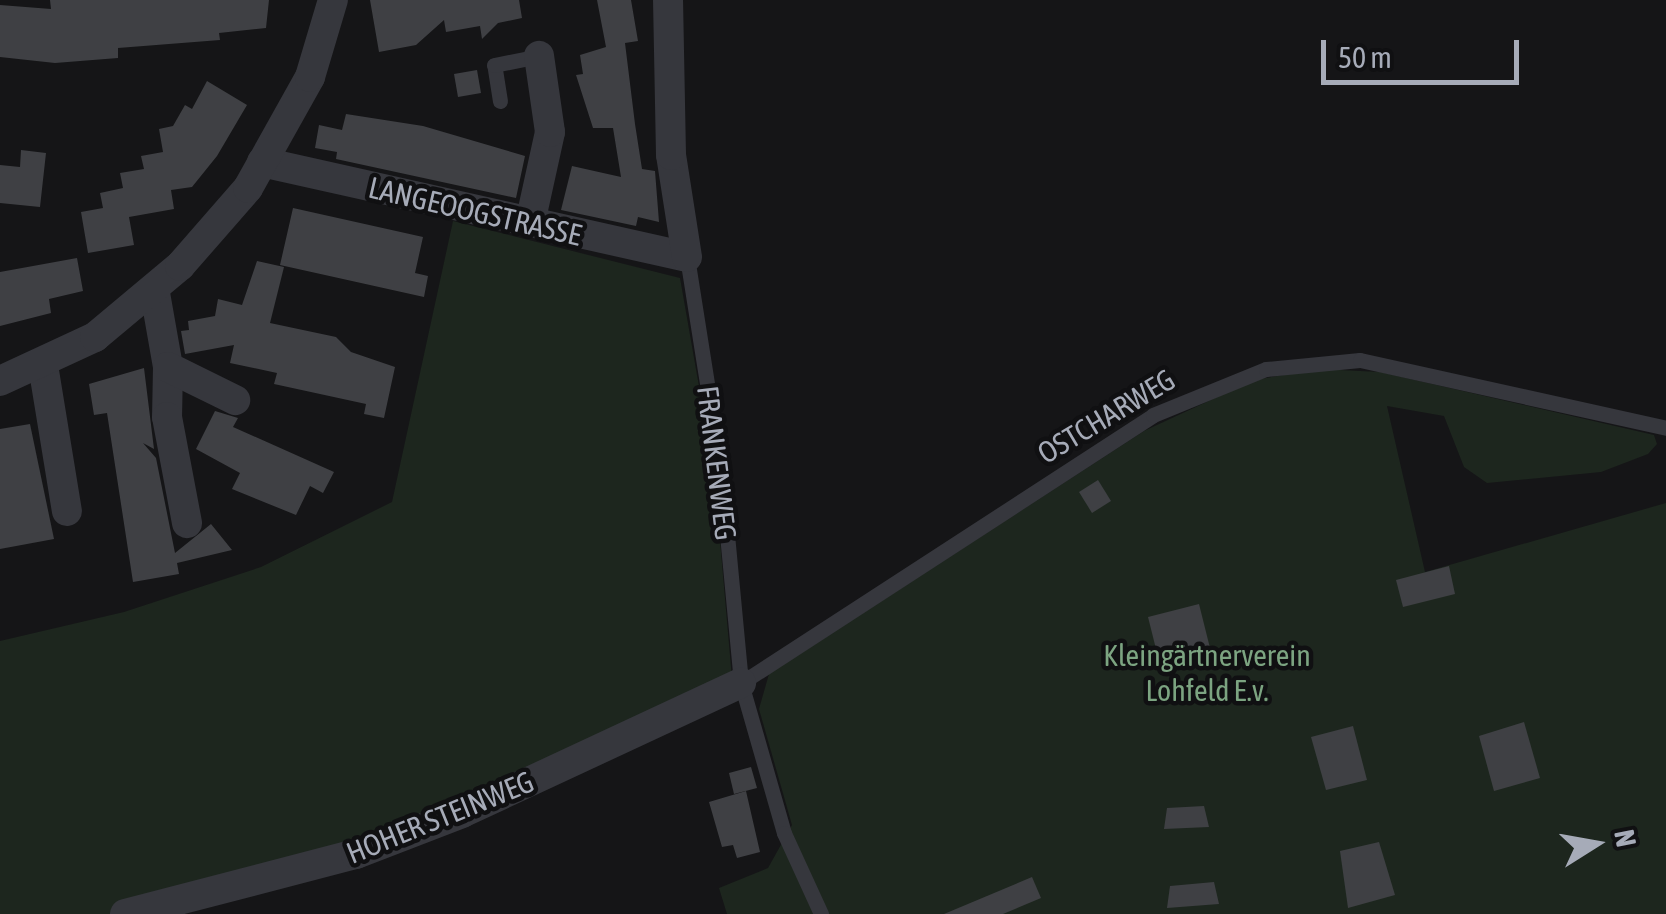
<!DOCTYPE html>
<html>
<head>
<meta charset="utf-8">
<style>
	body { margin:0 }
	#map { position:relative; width:1666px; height:914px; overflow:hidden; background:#151517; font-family:"Asap Condensed",sans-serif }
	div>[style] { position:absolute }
	.green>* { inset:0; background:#1d261e }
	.building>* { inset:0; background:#3f4044 }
	.service>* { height:15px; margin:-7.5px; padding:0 7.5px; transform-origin:7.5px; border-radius:7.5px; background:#36373d }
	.minor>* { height:30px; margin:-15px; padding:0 15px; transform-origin:15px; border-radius:15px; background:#36373d }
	span { translate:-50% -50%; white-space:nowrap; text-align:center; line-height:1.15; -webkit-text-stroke:9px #101012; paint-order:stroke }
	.street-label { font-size:30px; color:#a6abb8 }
	.park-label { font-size:30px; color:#7ca481 }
	.north { position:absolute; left:1546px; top:794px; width:100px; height:100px; -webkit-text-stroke:8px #101012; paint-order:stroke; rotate:79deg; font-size:28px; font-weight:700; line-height:40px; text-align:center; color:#a6abb8 }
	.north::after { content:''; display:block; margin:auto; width:35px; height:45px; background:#a6abb8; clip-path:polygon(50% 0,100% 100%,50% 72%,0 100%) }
	.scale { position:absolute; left:1321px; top:40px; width:198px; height:45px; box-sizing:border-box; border:5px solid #a6abb8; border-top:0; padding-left:12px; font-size:30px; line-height:35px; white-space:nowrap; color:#a6abb8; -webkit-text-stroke:8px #101012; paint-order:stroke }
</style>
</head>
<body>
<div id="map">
	<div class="green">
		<div style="clip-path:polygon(453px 221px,680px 278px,714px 472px,733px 690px,652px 728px,155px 914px,0 914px,0 641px,124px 612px,261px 567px,392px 502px)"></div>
		<div style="clip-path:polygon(1320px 369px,1380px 372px,1654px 435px,1657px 444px,1648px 454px,1601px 472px,1487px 483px,1464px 467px,1444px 416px,1387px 406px,1425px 572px,1666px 503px,1666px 914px,727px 914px,719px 888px,768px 868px,792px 825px,759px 709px,769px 674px,1144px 431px,1254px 380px)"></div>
	</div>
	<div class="building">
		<div style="clip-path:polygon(50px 0,269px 0,266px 28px,219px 33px,220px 40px,118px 48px,118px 58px,55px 63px,0 57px,0 5px,51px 9px)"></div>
		<div style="clip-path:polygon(370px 0,519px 0,522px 18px,498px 23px,482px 39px,480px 26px,446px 32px,444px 20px,416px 45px,379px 52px)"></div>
		<div style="clip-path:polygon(597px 0,631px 0,638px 41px,625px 43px,635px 124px,642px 169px,655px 171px,659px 222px,638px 217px,636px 226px,561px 210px,572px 166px,621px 177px,613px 128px,593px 128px,576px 75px,583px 74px,580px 55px,606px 47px)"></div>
		<div style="clip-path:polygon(477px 70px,481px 93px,458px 97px,454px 74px)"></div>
		<div style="clip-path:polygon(207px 81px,247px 105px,217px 156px,192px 187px,171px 190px,174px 209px,129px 217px,134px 245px,88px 253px,81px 212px,103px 208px,100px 193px,123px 188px,120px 173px,144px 169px,141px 156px,163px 152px,159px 129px,173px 126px,185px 105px,192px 109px)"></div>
		<div style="clip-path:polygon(346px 114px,423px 126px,525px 156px,516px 198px,336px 159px,337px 152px,315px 148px,319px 125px,342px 130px)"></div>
		<div style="clip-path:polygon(21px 150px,46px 153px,40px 207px,0 203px,0 165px,20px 167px)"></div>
		<div style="clip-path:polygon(293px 208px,423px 237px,415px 273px,428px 276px,424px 297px,280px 265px)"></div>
		<div style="clip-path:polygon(77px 258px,83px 291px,49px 299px,51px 313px,0 326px,0 272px)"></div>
		<div style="clip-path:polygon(257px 261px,284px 267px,270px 323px,336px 337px,351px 352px,395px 367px,384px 418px,364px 414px,366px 404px,274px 384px,277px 373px,230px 363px,234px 345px,185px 354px,181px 331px,189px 330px,188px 321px,215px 316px,218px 299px,242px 305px)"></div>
		<div style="clip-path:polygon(144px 368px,154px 449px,143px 443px,156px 458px,175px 553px,211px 524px,232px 550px,177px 563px,179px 574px,133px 582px,107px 413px,94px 415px,89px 384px)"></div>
		<div style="clip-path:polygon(215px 411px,238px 418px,233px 427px,334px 472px,323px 493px,310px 486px,296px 515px,232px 489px,240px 473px,196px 449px)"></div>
		<div style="clip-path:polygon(30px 424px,54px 539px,0 549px,0 429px)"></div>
		<div style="clip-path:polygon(1098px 480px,1111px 501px,1092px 513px,1079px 492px)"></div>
		<div style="clip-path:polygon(1449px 566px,1455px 594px,1403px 607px,1396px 580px)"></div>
		<div style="clip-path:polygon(1199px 604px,1212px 656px,1161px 669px,1148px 617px)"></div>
		<div style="clip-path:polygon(1524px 722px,1540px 778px,1494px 791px,1479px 736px)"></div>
		<div style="clip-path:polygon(1353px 726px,1367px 780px,1326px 790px,1311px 737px)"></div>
		<div style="clip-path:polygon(751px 767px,757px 788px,734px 794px,729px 773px)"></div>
		<div style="clip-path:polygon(746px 791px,760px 852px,737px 858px,733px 845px,722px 847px,709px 802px)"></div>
		<div style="clip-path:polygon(1204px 806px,1209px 827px,1164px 829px,1167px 808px)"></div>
		<div style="clip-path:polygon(1379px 842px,1395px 895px,1348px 908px,1340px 851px)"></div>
		<div style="clip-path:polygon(1032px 877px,1041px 898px,1003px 914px,944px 914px)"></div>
		<div style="clip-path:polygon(1214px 882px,1219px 904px,1167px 908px,1170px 886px)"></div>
	</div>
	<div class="service">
		<div style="left:500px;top:101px;width:36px;rotate:-99deg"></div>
		<div style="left:494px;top:65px;width:46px;rotate:-11.3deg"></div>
		<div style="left:687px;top:257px;width:217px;rotate:81deg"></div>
		<div style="left:721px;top:471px;width:213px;rotate:84.6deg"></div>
		<div style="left:741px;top:683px;width:156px;rotate:74deg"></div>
		<div style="left:784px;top:833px;width:89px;rotate:65.4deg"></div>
		<div style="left:741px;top:683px;width:491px;rotate:-33deg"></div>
		<div style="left:1153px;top:415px;width:122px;rotate:-22.2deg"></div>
		<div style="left:1266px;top:369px;width:94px;rotate:-5.5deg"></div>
		<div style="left:1360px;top:360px;width:313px;rotate:12.5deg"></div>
	</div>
	<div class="minor">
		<div style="left:262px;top:162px;width:435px;rotate:12.6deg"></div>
		<div style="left:687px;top:257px;width:103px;rotate:-98.9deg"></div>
		<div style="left:671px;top:155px;width:155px;rotate:-91.1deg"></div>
		<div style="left:530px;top:223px;width:93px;rotate:-77.6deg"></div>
		<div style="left:550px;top:132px;width:77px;rotate:-98.2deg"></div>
		<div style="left:155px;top:293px;width:75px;rotate:80deg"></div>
		<div style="left:168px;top:367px;width:50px;rotate:91.1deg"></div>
		<div style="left:167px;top:417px;width:108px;rotate:79.3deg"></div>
		<div style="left:43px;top:365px;width:148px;rotate:80.7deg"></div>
		<div style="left:168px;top:367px;width:75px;rotate:26.2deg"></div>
		<div style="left:0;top:381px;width:105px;rotate:-24.9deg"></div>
		<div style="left:95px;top:337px;width:111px;rotate:-39.9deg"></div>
		<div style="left:180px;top:266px;width:103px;rotate:-48.9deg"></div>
		<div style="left:248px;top:188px;width:127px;rotate:-60.8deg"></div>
		<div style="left:310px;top:77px;width:80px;rotate:-73.4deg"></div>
		<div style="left:125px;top:914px;width:239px;rotate:-14.6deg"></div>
		<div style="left:356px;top:854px;width:114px;rotate:-21.1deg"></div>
		<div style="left:462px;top:813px;width:308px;rotate:-25deg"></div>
	</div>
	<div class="street-label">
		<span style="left:475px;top:211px;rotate:13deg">LANGEOOGSTRASSE</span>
		<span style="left:1106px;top:416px;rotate:-31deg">OSTCHARWEG</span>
		<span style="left:717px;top:463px;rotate:83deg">FRANKENWEG</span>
		<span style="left:440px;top:817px;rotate:-22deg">HOHER STEINWEG</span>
	</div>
	<div class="park-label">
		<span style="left:1207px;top:672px">Kleingärtnerverein<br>Lohfeld E.v.</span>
	</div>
	<div class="north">N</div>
	<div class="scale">50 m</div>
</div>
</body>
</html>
